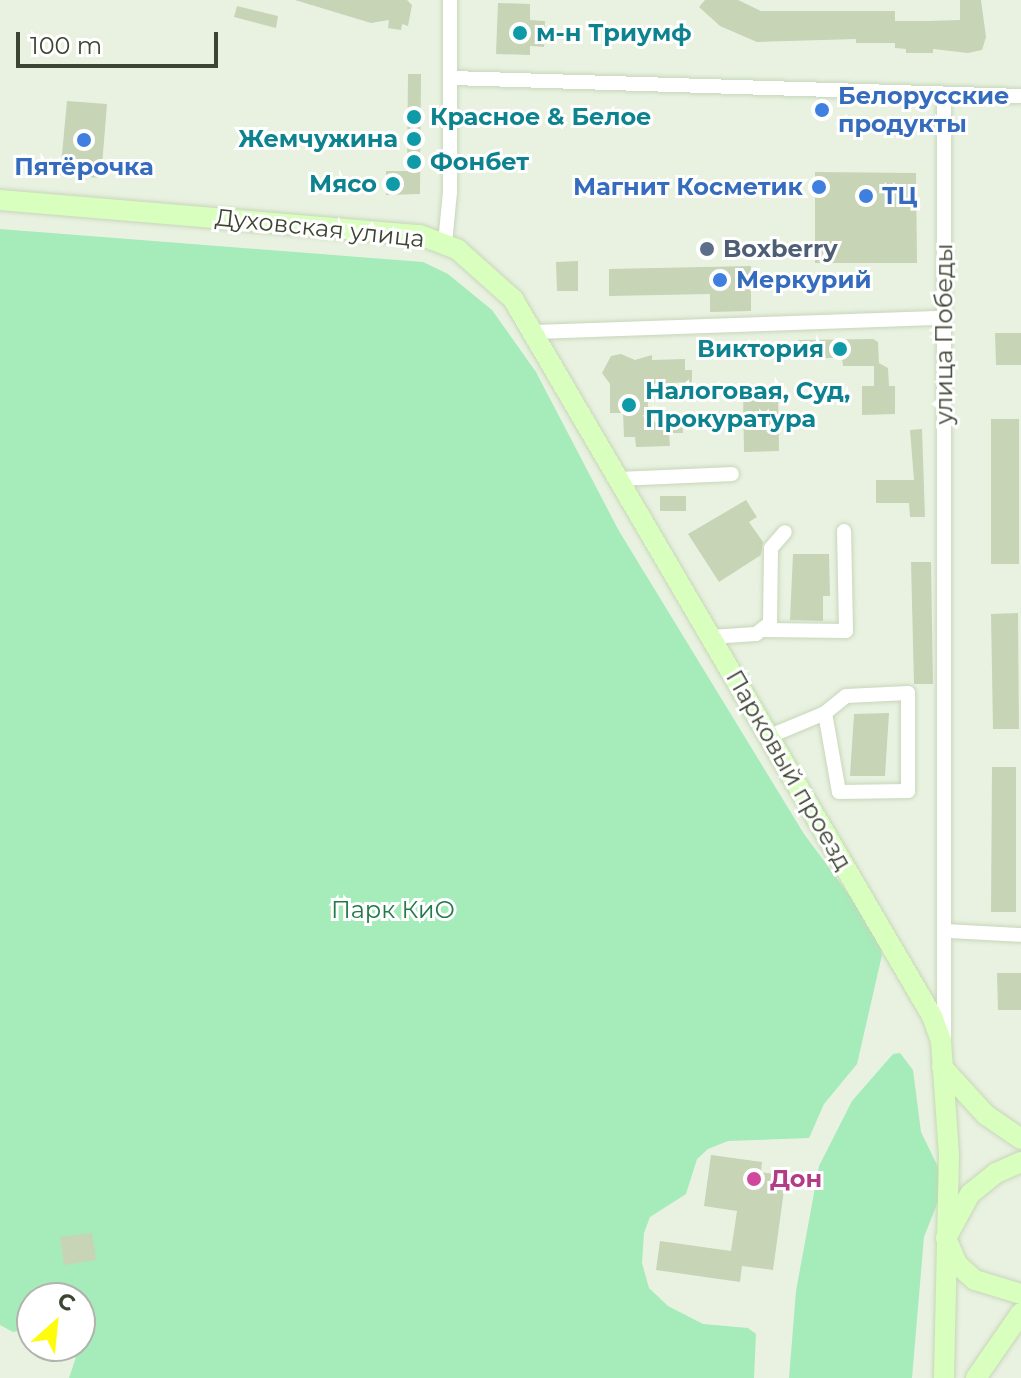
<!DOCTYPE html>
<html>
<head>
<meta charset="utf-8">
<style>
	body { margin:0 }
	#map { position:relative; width:1021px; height:1378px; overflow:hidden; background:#e9f2e1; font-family:Montserrat,sans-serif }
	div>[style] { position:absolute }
	.green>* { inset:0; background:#a6ebba }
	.building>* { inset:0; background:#c7d4b6 }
	.roads { filter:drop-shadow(0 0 2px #c8d6ba) drop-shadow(0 0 2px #c8d6ba) }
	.street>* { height:14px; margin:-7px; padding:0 7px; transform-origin:7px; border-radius:7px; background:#fff }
	.secondary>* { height:20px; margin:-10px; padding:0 10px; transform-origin:10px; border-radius:10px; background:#d9ffbf }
	.dots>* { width:22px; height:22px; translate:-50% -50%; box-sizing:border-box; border:4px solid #fff; border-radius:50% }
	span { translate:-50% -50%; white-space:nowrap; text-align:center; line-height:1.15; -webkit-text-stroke:6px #fff; paint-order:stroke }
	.culture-label { font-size:24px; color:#0d838f; font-weight:700 }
	.left { translate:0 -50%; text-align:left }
	.right { translate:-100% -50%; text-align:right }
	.shop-label { font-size:24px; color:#366cbe; font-weight:700 }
	.street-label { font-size:24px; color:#3c4432 }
	.service-label { font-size:24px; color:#4e5e75; font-weight:700 }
	.park-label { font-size:24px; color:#227949 }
	.hotel-label { font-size:24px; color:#b23c85; font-weight:700 }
	.north { position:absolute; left:16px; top:1282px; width:80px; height:80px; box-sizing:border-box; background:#fff; border:2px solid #b1b4ad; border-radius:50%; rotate:27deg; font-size:22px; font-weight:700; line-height:32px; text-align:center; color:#3c4432 }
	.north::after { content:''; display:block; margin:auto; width:28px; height:36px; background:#fffb0c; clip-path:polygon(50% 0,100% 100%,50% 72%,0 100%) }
	.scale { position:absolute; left:16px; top:32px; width:202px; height:36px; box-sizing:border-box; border:4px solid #3c4432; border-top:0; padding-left:10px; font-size:24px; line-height:28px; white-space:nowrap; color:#3c4432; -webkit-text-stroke:6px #fff; paint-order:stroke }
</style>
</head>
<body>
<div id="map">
	<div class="green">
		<div style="clip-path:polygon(0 229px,423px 262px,448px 274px,492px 310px,536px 372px,619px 531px,804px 834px,878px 934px,882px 955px,857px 1064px,824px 1104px,809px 1138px,728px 1141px,708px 1149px,697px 1159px,686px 1194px,650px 1217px,644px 1233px,642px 1263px,649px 1288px,668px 1306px,703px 1324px,748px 1328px,756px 1334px,754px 1378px,69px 1378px,76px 1357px,71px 1346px,80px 1346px,80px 1298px,32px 1298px,32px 1329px,13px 1332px,0 1325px)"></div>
		<div style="clip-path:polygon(900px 1053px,913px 1070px,921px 1132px,940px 1171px,941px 1194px,924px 1237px,912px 1378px,789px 1378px,796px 1291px,819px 1166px,852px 1101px,893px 1054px)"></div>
	</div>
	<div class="building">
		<div style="clip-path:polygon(295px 0,407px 0,412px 5px,408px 26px,402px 24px,401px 30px,388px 28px,389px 20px,371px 23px)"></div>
		<div style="clip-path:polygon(705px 0,738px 0,761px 11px,895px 11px,895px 21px,928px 21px,960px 20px,960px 0,981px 0,986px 37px,982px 50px,968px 53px,933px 49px,933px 53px,906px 53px,906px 49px,895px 48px,895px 43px,856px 43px,856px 39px,757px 42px,720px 26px,699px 7px)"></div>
		<div style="clip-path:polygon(498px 3px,530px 4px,530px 20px,545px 21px,544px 47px,530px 46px,530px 55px,496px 54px)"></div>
		<div style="clip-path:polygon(237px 6px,278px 16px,276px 28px,234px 17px)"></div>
		<div style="clip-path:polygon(408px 74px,421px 74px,420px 194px,386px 195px,386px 171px,407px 171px)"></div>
		<div style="clip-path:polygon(67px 101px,107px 104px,101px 178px,60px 175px)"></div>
		<div style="clip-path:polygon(815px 172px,916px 173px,917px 263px,815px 263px)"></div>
		<div style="clip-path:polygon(578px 261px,578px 291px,557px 291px,556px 262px)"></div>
		<div style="clip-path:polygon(751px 266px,751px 311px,710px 312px,710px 294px,609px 296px,609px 269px)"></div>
		<div style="clip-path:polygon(995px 333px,1021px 333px,1021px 365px,996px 365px)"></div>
		<div style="clip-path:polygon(873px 339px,878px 342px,879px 363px,888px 368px,889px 386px,895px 386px,895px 414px,862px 415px,862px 386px,874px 386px,874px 366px,843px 366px,842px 358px,798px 358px,798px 340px)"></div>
		<div style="clip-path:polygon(621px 354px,635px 360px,652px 355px,652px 360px,685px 359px,685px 370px,692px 370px,692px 382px,648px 384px,648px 422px,670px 422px,670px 415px,682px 415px,683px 433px,669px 433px,670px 446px,636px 447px,635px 437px,624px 437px,623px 413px,610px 413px,610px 384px,602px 373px,611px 356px)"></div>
		<div style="clip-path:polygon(778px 388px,779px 451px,744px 452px,743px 389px)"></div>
		<div style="clip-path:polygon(991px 419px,1019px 419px,1019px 564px,991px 564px)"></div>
		<div style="clip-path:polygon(922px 429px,925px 517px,910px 517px,909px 503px,876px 503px,876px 480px,914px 480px,910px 430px)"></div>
		<div style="clip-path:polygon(660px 496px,686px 496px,686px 511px,660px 511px)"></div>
		<div style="clip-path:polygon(746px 500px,757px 517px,749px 522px,763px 542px,761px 555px,719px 582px,688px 534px)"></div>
		<div style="clip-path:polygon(793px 554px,829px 554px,830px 596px,823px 596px,823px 621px,790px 620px)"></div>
		<div style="clip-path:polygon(911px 562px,931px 562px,933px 684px,914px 684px)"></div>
		<div style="clip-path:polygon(1018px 613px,1019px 729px,993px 729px,991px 614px)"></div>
		<div style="clip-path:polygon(889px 713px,885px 776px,850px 776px,854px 714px)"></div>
		<div style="clip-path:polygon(992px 767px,1016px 767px,1016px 912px,991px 912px)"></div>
		<div style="clip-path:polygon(997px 973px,1021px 973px,1021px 1010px,998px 1010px)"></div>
		<div style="clip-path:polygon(711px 1155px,762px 1162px,761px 1172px,786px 1176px,773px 1270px,742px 1266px,740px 1282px,656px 1270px,660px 1241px,731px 1251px,737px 1211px,704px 1206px)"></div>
		<div style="clip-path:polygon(92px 1233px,96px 1260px,64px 1265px,60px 1237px)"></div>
	</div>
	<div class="roads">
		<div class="street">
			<div style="left:452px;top:78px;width:569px;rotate:1.81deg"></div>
			<div style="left:944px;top:95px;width:947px;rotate:90deg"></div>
			<div style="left:445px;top:243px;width:51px;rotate:-84.4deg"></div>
			<div style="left:450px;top:192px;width:192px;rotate:-90deg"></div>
			<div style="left:535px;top:332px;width:408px;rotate:-2deg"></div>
			<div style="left:619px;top:479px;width:113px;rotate:-2.5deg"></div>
			<div style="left:764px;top:630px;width:82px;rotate:0.7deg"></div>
			<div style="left:846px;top:631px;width:100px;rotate:-91.1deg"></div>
			<div style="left:711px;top:637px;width:45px;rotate:-3.8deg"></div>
			<div style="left:756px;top:634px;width:18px;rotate:-38deg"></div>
			<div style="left:770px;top:623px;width:75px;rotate:-89.2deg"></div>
			<div style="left:771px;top:548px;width:21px;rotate:-49deg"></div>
			<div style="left:770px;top:736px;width:60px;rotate:-22.7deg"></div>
			<div style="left:825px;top:713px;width:80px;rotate:80deg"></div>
			<div style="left:839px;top:792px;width:69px;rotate:-0.8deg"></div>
			<div style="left:908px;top:791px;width:98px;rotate:-90deg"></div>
			<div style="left:908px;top:693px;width:62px;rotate:177.2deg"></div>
			<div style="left:846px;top:696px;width:27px;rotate:141deg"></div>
			<div style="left:947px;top:931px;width:74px;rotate:3.1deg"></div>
		</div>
		<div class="secondary">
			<div style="left:0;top:200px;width:421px;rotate:4.8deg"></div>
			<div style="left:420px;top:235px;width:40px;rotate:21deg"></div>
			<div style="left:457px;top:249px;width:75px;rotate:41.8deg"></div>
			<div style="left:513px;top:299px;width:830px;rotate:59.7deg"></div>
			<div style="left:932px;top:1016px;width:27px;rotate:70deg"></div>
			<div style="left:941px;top:1041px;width:114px;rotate:86deg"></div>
			<div style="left:949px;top:1155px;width:223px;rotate:91.3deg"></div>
			<div style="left:942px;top:1067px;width:65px;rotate:47.5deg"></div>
			<div style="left:986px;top:1115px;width:42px;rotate:34.4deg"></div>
			<div style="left:1021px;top:1162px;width:27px;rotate:156deg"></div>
			<div style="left:996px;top:1173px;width:33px;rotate:141deg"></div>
			<div style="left:970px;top:1194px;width:50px;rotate:118.6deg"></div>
			<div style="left:946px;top:1238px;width:28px;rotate:67deg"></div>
			<div style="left:957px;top:1264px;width:24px;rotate:42deg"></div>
			<div style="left:975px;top:1280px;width:48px;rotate:16.9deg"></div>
			<div style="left:976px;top:1378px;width:79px;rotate:-55.3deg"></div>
		</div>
	</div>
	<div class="dots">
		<div style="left:520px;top:33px;background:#0f9aa8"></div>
		<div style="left:822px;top:110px;background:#3f7fe0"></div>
		<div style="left:414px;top:117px;background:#0f9aa8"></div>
		<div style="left:414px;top:139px;background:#0f9aa8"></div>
		<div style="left:84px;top:140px;background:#3f7fe0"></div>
		<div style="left:414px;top:162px;background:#0f9aa8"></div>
		<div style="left:393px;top:184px;background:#0f9aa8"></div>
		<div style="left:819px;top:187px;background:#3f7fe0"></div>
		<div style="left:866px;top:196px;background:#3f7fe0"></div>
		<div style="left:707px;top:249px;background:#5c6f8a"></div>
		<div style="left:720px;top:280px;background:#3f7fe0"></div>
		<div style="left:840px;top:349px;background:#0f9aa8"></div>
		<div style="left:629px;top:405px;background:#0f9aa8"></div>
		<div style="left:754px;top:1179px;background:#d1479c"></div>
	</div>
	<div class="culture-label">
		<span class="left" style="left:536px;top:33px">м-н Триумф</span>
		<span class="left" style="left:430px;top:117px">Красное &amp; Белое</span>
		<span class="right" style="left:398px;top:139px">Жемчужина</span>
		<span class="left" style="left:430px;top:162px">Фонбет</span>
		<span class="right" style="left:377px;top:184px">Мясо</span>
		<span class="right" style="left:824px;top:349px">Виктория</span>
		<span class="left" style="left:645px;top:405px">Налоговая, Суд,<br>Прокуратура</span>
	</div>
	<div class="shop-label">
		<span class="left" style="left:838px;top:110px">Белорусские<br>продукты</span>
		<span style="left:84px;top:167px">Пятёрочка</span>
		<span class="right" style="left:803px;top:187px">Магнит Косметик</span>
		<span class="left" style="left:882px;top:196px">ТЦ</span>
		<span class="left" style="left:736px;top:280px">Меркурий</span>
	</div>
	<div class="street-label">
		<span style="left:320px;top:228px;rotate:6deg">Духовская улица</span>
		<span style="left:944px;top:334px;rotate:-90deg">улица Победы</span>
		<span style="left:789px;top:770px;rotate:60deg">Парковый проезд</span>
	</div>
	<div class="service-label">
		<span class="left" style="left:723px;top:249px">Boxberry</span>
	</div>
	<div class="park-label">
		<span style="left:393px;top:910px">Парк КиО</span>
	</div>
	<div class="hotel-label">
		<span class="left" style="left:770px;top:1179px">Дон</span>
	</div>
	<div class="north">С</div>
	<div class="scale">100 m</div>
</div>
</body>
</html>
